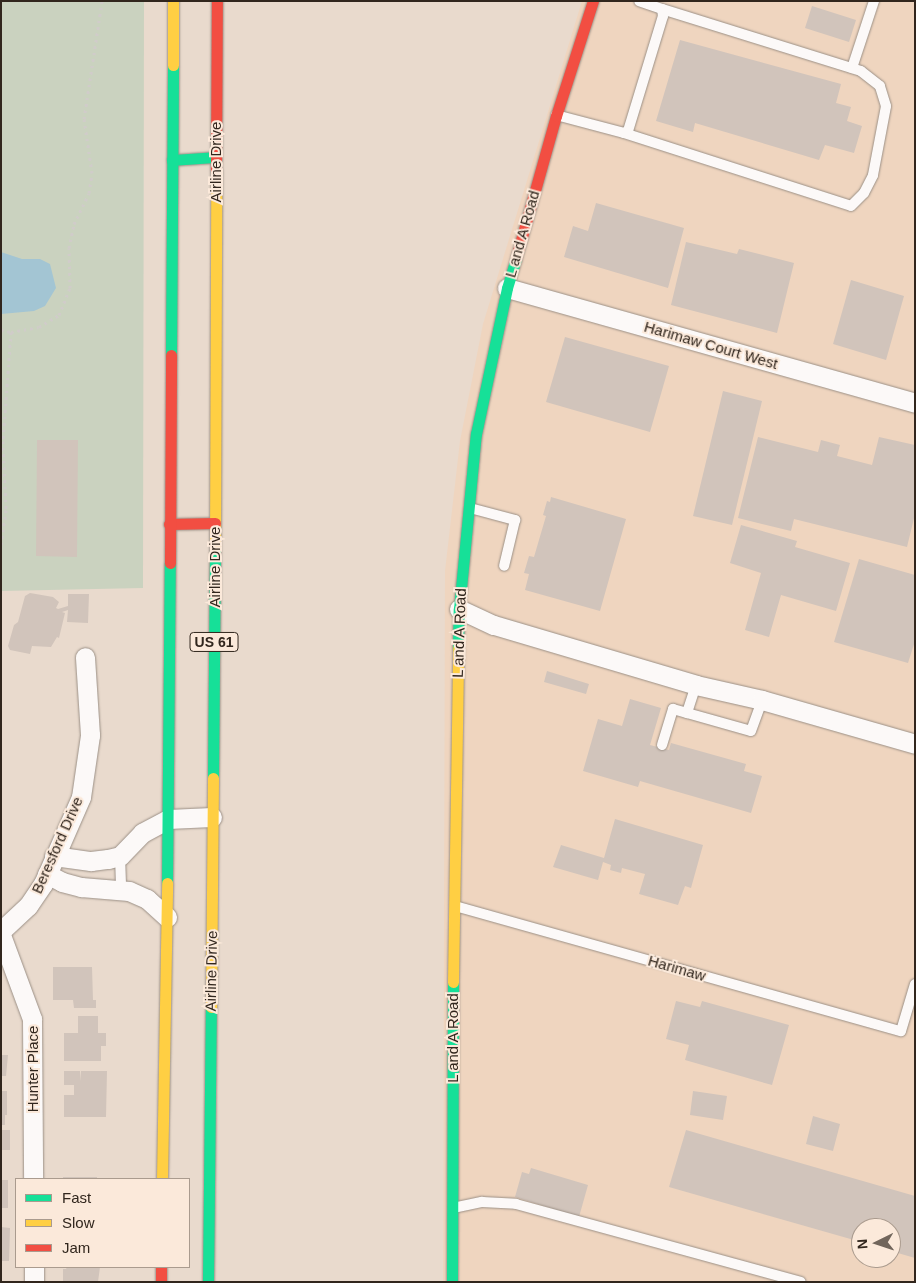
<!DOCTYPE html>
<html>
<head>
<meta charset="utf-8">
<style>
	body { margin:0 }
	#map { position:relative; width:916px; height:1283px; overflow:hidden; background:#e9dacd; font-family:Helvetica,sans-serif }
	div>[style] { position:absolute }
	.built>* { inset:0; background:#efd5bf }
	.green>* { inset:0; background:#cad2bf }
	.water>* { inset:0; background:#a3c5d3 }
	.building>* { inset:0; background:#d1c4bb }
	.path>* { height:3px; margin-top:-1.5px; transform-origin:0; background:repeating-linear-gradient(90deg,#d0ccc9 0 2.5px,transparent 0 6.5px) }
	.roads { filter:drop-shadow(0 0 1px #9b9086) drop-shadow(0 0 1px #9b9086) }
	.lane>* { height:10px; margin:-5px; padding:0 5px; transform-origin:5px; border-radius:5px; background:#fcf9f8 }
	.street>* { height:19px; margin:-9.5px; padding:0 9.5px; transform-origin:9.5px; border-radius:9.5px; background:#fcf9f8 }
	.fast>* { height:11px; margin:-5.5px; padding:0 5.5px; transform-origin:5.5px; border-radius:5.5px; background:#16e098 }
	.slow>* { height:11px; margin:-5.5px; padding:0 5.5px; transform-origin:5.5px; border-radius:5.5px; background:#ffcf43 }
	.jam>* { height:11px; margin:-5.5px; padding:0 5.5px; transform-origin:5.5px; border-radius:5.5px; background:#f24e42 }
	span { translate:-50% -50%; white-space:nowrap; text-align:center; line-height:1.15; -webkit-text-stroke:4px #fbe9da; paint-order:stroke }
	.shield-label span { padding:1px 4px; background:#fbe9da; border:1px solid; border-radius:4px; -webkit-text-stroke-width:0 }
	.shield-label { font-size:14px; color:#31261d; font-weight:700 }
	.street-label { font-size:15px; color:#31261d }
	.frame { position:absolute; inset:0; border:2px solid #31261d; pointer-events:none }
	.legend { position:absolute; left:15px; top:1178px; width:175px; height:90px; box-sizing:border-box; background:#fbe9da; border:1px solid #aa9b8e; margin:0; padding:6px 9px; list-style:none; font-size:15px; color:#31261d }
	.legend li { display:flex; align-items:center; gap:10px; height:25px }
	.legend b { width:25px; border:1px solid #aa9b8e }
	.north { position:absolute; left:851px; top:1218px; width:50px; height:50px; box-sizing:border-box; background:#fbe9da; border:1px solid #aa9b8e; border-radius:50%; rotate:266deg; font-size:14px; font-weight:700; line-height:20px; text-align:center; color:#31261d }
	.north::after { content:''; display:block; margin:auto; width:18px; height:22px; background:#71655b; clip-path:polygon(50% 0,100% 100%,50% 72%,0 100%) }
</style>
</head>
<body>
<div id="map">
	<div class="built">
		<div style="clip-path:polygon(evenodd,582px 1px,915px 1px,915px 1282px,443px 1282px,445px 571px,460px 441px,483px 324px,582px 1px,861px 1228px,891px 1228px,891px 1258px,861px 1258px,861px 1228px)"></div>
	</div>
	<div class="green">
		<div style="clip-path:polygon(1px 1px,144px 1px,143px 588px,1px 591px)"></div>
	</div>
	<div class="water">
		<div style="clip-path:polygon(1px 252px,22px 259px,40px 259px,50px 264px,56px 288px,45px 306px,34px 311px,1px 314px)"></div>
	</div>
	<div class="building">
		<div style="clip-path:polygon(812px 6px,856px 20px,849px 42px,805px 28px)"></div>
		<div style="clip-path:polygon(680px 40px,841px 84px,836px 103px,851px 107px,847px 121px,862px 126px,854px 153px,825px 145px,819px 160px,695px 123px,693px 132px,656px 121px)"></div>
		<div style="clip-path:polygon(596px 203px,684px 228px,668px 288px,564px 257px,573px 226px,588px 231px)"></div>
		<div style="clip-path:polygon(686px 242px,737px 254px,739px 249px,794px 263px,777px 333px,671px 305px)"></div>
		<div style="clip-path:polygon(851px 280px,904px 296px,886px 360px,833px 344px)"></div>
		<div style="clip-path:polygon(565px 337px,669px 366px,650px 432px,546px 402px)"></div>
		<div style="clip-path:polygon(723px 391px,762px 401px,732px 525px,693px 516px)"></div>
		<div style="clip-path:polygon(758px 437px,818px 452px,821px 440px,840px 445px,837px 456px,872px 465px,879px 437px,915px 445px,915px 514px,907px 547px,794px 519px,791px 531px,738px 518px)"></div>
		<div style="clip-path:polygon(37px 440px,78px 440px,77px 557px,36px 556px)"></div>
		<div style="clip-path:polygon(551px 497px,626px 519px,600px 611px,525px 590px,529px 574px,524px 573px,529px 556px,534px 557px,546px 516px,543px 515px,547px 501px,550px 502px)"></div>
		<div style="clip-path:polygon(741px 525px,797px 541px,795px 547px,850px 563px,836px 611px,781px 595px,769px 637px,745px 630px,761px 573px,730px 563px)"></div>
		<div style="clip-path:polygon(859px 559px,915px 575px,915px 641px,908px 663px,834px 642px)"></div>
		<div style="clip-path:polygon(30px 593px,53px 597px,59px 602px,56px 608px,58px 609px,68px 606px,68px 594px,89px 594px,88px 623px,67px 622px,68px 610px,62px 612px,65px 613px,59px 638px,57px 637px,51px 647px,32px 646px,30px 654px,10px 650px,8px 646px,14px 625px,18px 622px,25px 596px)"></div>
		<div style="clip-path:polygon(547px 671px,589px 684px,586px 694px,544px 682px)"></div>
		<div style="clip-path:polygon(630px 699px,661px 708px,650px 745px,669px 750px,671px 743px,746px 764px,744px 771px,762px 776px,751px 813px,640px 781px,638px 787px,583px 771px,598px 719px,622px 726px)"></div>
		<div style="clip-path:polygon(615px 819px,703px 845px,691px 888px,685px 886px,678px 905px,639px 894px,645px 874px,622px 868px,621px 873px,610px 870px,611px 865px,603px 862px,598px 880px,553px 867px,561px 845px,604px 858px)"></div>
		<div style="clip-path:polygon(53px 967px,92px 967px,93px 1000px,96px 1000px,96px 1008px,74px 1008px,73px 1000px,53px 1000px)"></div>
		<div style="clip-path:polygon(676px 1001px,700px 1007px,702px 1001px,789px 1025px,772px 1085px,685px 1060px,689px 1045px,666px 1039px)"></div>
		<div style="clip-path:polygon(78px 1016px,98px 1016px,98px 1033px,106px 1033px,106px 1046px,101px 1046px,101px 1061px,64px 1061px,64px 1033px,78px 1033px)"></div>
		<div style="clip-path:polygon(1px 1055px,8px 1055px,6px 1076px,1px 1076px)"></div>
		<div style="clip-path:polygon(64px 1071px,80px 1071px,80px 1081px,81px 1071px,107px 1071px,106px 1117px,64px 1117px,64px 1095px,74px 1095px,74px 1085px,64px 1085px)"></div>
		<div style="clip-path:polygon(1px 1091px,7px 1091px,7px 1115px,5px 1115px,5px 1125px,1px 1125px)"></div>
		<div style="clip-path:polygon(693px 1091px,727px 1096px,723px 1120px,690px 1115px)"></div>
		<div style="clip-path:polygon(813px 1116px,840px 1124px,833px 1151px,806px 1144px)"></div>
		<div style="clip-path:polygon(1px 1130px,10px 1130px,10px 1150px,1px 1150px)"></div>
		<div style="clip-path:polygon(686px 1130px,915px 1196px,915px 1258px,891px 1251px,891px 1228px,861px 1228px,861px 1242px,669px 1187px)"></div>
		<div style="clip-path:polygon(531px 1168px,588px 1185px,579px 1217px,515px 1197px,522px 1172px,529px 1174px)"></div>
		<div style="clip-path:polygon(63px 1177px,97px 1177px,97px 1179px,63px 1179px)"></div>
		<div style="clip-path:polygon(1px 1180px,8px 1180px,8px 1208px,1px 1208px)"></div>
		<div style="clip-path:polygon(1px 1227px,10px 1228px,9px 1261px,1px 1261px)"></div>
		<div style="clip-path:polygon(67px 1267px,100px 1267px,98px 1282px,63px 1282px,63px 1269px,66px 1269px)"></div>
	</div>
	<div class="path">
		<div style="left:1px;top:330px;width:10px;rotate:11deg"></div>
		<div style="left:11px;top:332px;width:109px;rotate:94.2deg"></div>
		<div style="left:3px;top:441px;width:69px;rotate:87.5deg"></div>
		<div style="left:6px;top:510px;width:37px;rotate:98deg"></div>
		<div style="left:11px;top:332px;width:28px;rotate:-10deg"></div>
		<div style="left:39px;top:327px;width:23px;rotate:-31deg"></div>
		<div style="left:59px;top:315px;width:29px;rotate:-68deg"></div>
		<div style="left:70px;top:288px;width:40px;rotate:-91.4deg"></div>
		<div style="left:69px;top:248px;width:25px;rotate:-78deg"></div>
		<div style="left:74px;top:224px;width:34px;rotate:-64deg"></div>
		<div style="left:89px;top:193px;width:20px;rotate:-81deg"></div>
		<div style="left:92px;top:173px;width:55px;rotate:-98.4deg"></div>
		<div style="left:84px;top:119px;width:119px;rotate:-81.3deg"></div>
	</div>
	<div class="roads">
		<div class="lane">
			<div style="left:852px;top:68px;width:71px;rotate:-71.8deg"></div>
			<div style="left:556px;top:115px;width:70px;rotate:14.8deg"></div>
			<div style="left:624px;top:133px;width:4px;rotate:-27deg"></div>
			<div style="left:628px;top:131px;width:120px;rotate:-73.1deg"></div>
			<div style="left:663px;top:16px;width:7px;rotate:-98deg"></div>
			<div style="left:662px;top:9px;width:24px;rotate:-161deg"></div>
			<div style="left:624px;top:133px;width:238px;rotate:17.8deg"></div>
			<div style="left:851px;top:206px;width:18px;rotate:-45deg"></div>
			<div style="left:864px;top:193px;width:20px;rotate:-63deg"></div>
			<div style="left:873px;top:175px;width:70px;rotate:-79.3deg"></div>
			<div style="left:886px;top:106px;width:21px;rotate:-107deg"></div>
			<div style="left:880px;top:86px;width:24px;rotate:-142deg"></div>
			<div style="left:861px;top:71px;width:208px;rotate:-162.7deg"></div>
			<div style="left:470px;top:508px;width:47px;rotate:14.9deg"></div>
			<div style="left:515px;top:520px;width:47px;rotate:103.4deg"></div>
			<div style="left:696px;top:685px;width:29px;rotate:108deg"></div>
			<div style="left:687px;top:713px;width:66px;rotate:15.7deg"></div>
			<div style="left:751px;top:731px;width:33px;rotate:-70deg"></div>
			<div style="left:662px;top:745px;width:38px;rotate:-73deg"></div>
			<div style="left:673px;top:709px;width:15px;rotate:16deg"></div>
			<div style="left:120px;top:856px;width:35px;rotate:88deg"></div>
			<div style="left:455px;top:906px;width:463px;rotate:15.7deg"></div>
			<div style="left:901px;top:1031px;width:49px;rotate:-73.4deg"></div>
			<div style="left:453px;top:1208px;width:30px;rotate:-12deg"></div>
			<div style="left:482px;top:1202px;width:34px;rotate:3deg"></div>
			<div style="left:516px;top:1204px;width:295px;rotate:15.3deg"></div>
		</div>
		<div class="street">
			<div style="left:507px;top:288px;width:424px;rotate:15.7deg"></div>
			<div style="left:459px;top:609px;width:38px;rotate:25deg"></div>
			<div style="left:494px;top:625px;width:211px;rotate:16.5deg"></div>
			<div style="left:696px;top:685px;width:68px;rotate:12.8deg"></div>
			<div style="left:762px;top:700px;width:159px;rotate:16deg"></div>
			<div style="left:54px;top:856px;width:37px;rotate:8deg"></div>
			<div style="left:91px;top:861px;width:17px;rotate:-7deg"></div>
			<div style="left:108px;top:859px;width:12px;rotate:-14deg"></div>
			<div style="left:120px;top:856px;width:32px;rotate:-46deg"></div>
			<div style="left:142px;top:833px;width:30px;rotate:-28deg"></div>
			<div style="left:168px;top:819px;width:44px;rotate:-2.6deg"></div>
			<div style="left:47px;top:874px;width:17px;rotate:28deg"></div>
			<div style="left:62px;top:882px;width:20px;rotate:15deg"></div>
			<div style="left:81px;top:887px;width:48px;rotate:4.8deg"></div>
			<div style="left:129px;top:891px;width:20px;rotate:24deg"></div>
			<div style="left:147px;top:899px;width:27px;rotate:42deg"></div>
			<div style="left:1px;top:931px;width:37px;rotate:-43deg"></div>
			<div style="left:28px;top:906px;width:27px;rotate:-56deg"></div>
			<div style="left:43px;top:884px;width:95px;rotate:-66.4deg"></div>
			<div style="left:81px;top:797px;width:63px;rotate:-81.7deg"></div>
			<div style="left:90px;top:735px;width:78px;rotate:-93.7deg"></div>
			<div style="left:1px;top:935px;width:90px;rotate:69.7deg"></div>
			<div style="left:32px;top:1019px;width:160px;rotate:89.6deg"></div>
			<div style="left:34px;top:1267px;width:15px;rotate:90deg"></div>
		</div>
		<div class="fast">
			<div style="left:172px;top:160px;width:44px;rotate:-3.9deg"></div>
			<div style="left:171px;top:355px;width:290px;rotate:-89.6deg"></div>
			<div style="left:458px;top:648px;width:39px;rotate:-89deg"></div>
			<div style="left:459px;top:609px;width:176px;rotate:-84.5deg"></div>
			<div style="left:476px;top:434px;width:149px;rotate:-78deg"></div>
			<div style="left:507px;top:288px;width:31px;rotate:-73deg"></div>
			<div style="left:213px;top:778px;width:231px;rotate:-89.5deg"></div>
			<div style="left:167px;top:883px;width:320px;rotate:-89.5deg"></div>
			<div style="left:208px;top:1282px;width:275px;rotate:-89.4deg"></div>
			<div style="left:452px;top:1282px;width:300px;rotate:-89.8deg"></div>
		</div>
		<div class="slow">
			<div style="left:173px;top:65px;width:64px;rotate:-90deg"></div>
			<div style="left:215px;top:547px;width:377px;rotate:-89.8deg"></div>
			<div style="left:453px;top:982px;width:334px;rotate:-89.1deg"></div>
			<div style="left:211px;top:1007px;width:229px;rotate:-89.5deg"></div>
			<div style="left:162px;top:1179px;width:296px;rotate:-89deg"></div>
		</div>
		<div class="jam">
			<div style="left:216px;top:170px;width:169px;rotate:-89.7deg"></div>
			<div style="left:516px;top:258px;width:148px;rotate:-74.3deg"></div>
			<div style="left:556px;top:116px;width:121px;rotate:-72.2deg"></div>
			<div style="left:169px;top:524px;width:46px;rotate:-1.2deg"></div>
			<div style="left:170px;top:563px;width:208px;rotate:-89.7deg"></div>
			<div style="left:161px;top:1267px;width:15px;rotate:90deg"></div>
		</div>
	</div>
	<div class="shield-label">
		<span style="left:214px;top:642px">US 61</span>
	</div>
	<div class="street-label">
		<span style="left:216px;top:162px;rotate:-90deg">Airline Drive</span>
		<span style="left:522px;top:234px;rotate:-74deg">L and A Road</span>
		<span style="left:711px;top:345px;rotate:16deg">Harimaw Court West</span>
		<span style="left:215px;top:567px;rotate:-90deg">Airline Drive</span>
		<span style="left:459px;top:633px;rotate:-88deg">L and A Road</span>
		<span style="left:57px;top:845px;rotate:-66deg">Beresford Drive</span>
		<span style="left:677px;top:968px;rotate:16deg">Harimaw</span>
		<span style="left:211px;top:971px;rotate:-89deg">Airline Drive</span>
		<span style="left:453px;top:1038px;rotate:-90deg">L and A Road</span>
		<span style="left:33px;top:1069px;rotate:-90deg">Hunter Place</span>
	</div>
	<div class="frame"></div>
	<ul class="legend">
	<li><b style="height:6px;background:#16e098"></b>Fast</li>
	<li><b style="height:6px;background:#ffcf43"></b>Slow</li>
	<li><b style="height:6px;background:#f24e42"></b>Jam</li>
	</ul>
	<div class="north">N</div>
</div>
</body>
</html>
